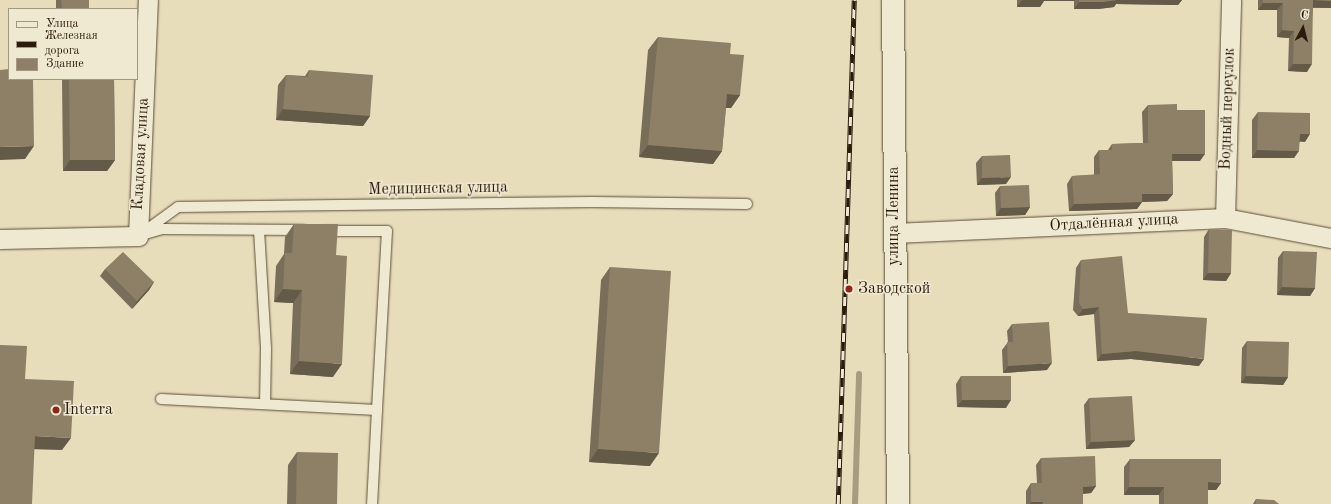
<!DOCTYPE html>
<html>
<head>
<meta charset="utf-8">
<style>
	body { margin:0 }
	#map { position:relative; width:1331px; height:504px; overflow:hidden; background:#e8ddba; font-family:"Old Standard TT",serif }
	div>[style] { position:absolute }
	.stream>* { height:6px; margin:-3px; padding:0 3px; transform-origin:3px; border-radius:3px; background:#a89b7f }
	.roads { filter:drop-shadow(0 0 1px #5a4c38) drop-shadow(0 0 1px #5a4c38) }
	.lane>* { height:10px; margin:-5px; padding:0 5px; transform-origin:5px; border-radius:5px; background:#f0e9d2 }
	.street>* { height:19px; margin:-9.5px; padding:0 9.5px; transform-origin:9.5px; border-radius:9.5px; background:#f0e9d2 }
	.secondary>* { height:22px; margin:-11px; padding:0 11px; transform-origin:11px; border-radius:11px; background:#f0e9d2 }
	.rail>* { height:4.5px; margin-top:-2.25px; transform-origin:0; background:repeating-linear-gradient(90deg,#f0e9d2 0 9px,#2b1b0d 0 18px); box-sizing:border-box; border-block:1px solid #2b1b0d }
	.wall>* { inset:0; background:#796e59 }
	.shaded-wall>* { inset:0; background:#635a48 }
	.building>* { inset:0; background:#8d8067 }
	.dots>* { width:11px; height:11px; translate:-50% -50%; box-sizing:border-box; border:2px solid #f0e9d2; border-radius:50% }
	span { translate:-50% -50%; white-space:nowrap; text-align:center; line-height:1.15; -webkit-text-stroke:3px #f0e9d2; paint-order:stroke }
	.street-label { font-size:16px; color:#2b1b0d }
	.poi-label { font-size:16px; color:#2b1b0d }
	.left { translate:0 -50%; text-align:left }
	.legend { position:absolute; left:8px; top:8px; width:130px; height:72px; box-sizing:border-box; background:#f0e9d2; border:1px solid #a19783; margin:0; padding:5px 7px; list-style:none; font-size:12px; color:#2b1b0d }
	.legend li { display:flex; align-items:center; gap:8px; height:20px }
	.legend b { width:20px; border:1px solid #a19783 }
	.north { position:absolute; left:1283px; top:8px; width:40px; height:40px; -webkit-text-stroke:3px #f0e9d2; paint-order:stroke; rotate:7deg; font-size:11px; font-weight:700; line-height:16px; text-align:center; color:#2b1b0d }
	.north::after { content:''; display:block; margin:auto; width:14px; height:18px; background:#2b1b0d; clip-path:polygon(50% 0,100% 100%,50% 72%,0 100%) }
</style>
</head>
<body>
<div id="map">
	<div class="stream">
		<div style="left:855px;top:504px;width:130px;rotate:-88.2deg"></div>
	</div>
	<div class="roads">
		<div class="lane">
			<div style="left:259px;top:230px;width:119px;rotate:86.6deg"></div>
			<div style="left:266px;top:349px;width:55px;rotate:91deg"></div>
			<div style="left:325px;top:231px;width:62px"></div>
			<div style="left:387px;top:231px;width:179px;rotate:93.2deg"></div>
			<div style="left:145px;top:234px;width:18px;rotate:-16deg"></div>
			<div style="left:162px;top:229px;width:141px;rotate:0.4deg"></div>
			<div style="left:138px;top:236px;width:49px;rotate:-35.9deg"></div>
			<div style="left:178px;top:207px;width:414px;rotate:-0.7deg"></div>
			<div style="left:592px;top:202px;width:155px;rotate:0.7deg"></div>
			<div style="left:161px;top:399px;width:216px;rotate:2.9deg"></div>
			<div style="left:377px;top:410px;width:94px;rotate:93deg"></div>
		</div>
		<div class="street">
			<div style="left:1225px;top:218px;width:218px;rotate:-88.4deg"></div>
			<div style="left:894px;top:233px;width:331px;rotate:-2.6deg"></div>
			<div style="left:1225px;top:218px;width:108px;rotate:10.7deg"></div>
			<div style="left:0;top:239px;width:138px;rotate:-1.2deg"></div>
			<div style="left:138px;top:236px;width:236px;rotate:-87.6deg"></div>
		</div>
		<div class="secondary">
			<div style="left:893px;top:0;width:504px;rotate:89.43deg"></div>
		</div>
	</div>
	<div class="rail">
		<div style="left:838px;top:504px;width:504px;rotate:-88.18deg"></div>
	</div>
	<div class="wall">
		<div style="clip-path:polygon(56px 0,89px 0,89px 9px,56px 9px)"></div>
		<div style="clip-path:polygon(1017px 0,1182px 0,1178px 5px,1116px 4px,1114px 7px,1098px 9px,1074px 9px,1074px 1px,1044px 1px,1040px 7px,1017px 7px)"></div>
		<div style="clip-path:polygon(1258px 0,1331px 0,1331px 8px,1313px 8px,1307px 72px,1288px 71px,1289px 38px,1277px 37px,1277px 10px,1258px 10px)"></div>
		<div style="clip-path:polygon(658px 37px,730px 54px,740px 95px,731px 108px,726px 108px,722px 151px,713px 164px,639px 157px,648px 50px)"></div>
		<div style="clip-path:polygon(309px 70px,370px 116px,363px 126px,276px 120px,278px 85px,286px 75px,305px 76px)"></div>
		<div style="clip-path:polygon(62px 79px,114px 79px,115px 160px,107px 171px,63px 171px)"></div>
		<div style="clip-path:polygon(1148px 105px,1177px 110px,1200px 161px,1172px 161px,1173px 194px,1167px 201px,1142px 202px,1137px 209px,1069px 211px,1067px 184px,1072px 176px,1094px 175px,1094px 157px,1099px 150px,1108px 150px,1112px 144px,1143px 143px,1142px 112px)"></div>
		<div style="clip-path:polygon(1258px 112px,1305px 142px,1300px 141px,1294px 158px,1252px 158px,1252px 120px)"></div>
		<div style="clip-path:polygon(982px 156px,1006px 184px,977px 185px,976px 163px)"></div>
		<div style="clip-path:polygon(1000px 186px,1030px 207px,1025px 215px,996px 216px,995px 193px)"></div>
		<div style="clip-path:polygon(294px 224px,336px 255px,333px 377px,290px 374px,293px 303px,274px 302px,276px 266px,284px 254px,285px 237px)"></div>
		<div style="clip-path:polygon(1209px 229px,1231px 273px,1226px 281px,1203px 280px,1204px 237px)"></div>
		<div style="clip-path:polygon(1283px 251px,1315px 288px,1310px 296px,1277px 295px,1278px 258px)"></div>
		<div style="clip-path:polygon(1081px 260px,1128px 313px,1199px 366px,1131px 359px,1097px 361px,1094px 314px,1078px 316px,1073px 310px,1076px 268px)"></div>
		<div style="clip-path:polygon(610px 267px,650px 466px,589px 462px,601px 280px)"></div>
		<div style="clip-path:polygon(105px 269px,154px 282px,149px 290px,132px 309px,100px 276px)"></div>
		<div style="clip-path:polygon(1012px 324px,1047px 370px,1003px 373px,1002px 350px,1008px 342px,1007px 331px)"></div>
		<div style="clip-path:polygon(1247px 341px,1288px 377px,1283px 385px,1241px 383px,1242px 348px)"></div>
		<div style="clip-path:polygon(961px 376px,1006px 408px,957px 407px,956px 384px)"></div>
		<div style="clip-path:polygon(1089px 398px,1135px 440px,1129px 447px,1086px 449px,1084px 405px)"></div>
		<div style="clip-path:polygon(297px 452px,337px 504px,287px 504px,288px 465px)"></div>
		<div style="clip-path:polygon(1041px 458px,1096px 486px,1091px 493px,1083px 494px,1083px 504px,1026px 504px,1026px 491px,1031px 483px,1037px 483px,1036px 465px)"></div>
		<div style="clip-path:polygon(1130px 459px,1221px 483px,1216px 490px,1208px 490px,1208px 504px,1159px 504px,1159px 495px,1124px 495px,1124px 467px)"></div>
		<div style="clip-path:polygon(1256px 499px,1279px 504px,1253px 504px)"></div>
	</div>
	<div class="shaded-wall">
		<div style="clip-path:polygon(1022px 0,1075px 0,1074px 1px,1044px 1px,1040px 7px,1017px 7px)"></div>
		<div style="clip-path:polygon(1117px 0,1182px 0,1178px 5px,1116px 4px,1114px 7px,1098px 9px,1074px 9px,1079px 2px)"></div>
		<div style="clip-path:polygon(1313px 0,1331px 1px,1331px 8px,1308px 7px)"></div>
		<div style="clip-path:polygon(1263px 3px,1283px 3px,1277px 10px,1258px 10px)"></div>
		<div style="clip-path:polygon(1282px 30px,1294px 31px,1289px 38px,1277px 37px)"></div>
		<div style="clip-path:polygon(1293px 64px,1312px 64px,1307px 72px,1288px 71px)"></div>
		<div style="clip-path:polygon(727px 94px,740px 95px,731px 108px,718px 107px)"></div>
		<div style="clip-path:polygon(283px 109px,370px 116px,363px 126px,276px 120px)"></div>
		<div style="clip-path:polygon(1300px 134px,1310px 134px,1305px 142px,1295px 141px)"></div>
		<div style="clip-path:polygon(648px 145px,722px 151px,713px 164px,639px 157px)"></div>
		<div style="clip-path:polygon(34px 146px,25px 159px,0 160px,0 147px)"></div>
		<div style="clip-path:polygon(1257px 150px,1299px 151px,1294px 158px,1252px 158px)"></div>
		<div style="clip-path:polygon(1172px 154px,1205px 154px,1200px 161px,1166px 161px)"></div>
		<div style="clip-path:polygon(70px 160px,115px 160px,107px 171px,63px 171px)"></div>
		<div style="clip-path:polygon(1011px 177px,1006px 184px,977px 185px,982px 178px)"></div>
		<div style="clip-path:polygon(1142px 194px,1173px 194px,1167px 201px,1137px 202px)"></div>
		<div style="clip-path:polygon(1142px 202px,1137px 209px,1069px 211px,1074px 204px)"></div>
		<div style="clip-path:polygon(1030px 207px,1025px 215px,996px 216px,1001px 208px)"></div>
		<div style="clip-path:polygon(1208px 273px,1231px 273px,1226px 281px,1203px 280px)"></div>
		<div style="clip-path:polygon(154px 282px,149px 290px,132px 309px,137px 301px)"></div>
		<div style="clip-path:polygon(1282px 287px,1315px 288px,1310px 296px,1277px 295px)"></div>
		<div style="clip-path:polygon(283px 289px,302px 290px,293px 303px,274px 302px)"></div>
		<div style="clip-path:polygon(1099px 307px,1094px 314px,1078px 316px,1083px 309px)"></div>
		<div style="clip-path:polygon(1136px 351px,1204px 359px,1199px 366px,1131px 359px,1097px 361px,1102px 354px)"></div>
		<div style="clip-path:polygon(299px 361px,342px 364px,333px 377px,290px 374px)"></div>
		<div style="clip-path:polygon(1052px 363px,1047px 370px,1003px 373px,1008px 366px)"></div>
		<div style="clip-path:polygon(1246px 376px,1288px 377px,1283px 385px,1241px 383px)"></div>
		<div style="clip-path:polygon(962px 400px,1011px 400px,1006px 408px,957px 407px)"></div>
		<div style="clip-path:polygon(35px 436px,71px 438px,62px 450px,26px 449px)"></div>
		<div style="clip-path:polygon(1135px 440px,1129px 447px,1086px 449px,1091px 442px)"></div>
		<div style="clip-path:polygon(598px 449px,659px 453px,650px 466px,589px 462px)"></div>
		<div style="clip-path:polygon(1208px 482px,1221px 483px,1216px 490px,1202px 490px)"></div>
		<div style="clip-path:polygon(1096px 486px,1091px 493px,1077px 494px,1083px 487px)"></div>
		<div style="clip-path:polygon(1129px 487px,1164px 487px,1159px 495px,1124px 495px)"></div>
		<div style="clip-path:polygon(1031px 502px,1043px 502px,1041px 504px,1030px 504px)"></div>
	</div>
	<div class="building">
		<div style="clip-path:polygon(61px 0,89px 0,89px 9px,62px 9px)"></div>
		<div style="clip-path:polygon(1079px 0,1117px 0,1103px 2px,1079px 2px)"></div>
		<div style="clip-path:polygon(1263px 0,1331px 0,1331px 1px,1313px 0,1312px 64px,1293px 64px,1294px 31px,1282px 30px,1283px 3px,1263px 3px)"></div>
		<div style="clip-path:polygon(658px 37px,731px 43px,730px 54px,744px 55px,740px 95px,727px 94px,722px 151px,648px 145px)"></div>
		<div style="clip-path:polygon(9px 69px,9px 79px,33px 79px,34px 146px,0 147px,0 70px)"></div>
		<div style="clip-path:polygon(309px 70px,373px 75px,370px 116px,283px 109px,286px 75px,308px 77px)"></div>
		<div style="clip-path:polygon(69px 79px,114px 79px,115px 160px,70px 160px)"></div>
		<div style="clip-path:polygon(1177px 104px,1177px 110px,1205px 110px,1205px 154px,1172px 154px,1173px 194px,1142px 194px,1142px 202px,1074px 204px,1072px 176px,1100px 174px,1099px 150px,1112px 150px,1112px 144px,1148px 143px,1148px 105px)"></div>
		<div style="clip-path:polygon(1258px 112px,1310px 113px,1310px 134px,1300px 134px,1299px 151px,1257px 150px)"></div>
		<div style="clip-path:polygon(1010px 155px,1011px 177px,982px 178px,982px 156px)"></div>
		<div style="clip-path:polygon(1029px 185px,1030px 207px,1001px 208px,1000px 186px)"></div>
		<div style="clip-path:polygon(294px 224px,338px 224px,336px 255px,347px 256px,342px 364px,299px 361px,302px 290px,283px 289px,285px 253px,292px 253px)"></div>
		<div style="clip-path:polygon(1209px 229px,1232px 230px,1231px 273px,1208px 273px)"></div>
		<div style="clip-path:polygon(1283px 251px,1317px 252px,1315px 288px,1282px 287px)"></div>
		<div style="clip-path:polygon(123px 252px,154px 282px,137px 301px,105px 269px)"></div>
		<div style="clip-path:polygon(1122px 256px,1128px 313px,1207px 318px,1204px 359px,1136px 351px,1102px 354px,1099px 307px,1083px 309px,1079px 303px,1081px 260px)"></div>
		<div style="clip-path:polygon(610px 267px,671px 271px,659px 453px,598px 449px)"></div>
		<div style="clip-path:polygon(1049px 322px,1052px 363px,1008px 366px,1007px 342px,1013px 342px,1012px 324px)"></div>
		<div style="clip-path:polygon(1247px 341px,1289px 342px,1288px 377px,1246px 376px)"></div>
		<div style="clip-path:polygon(0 345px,27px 346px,25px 379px,74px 381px,71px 438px,35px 436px,32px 504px,0 504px)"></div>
		<div style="clip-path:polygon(961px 376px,1011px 376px,1011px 400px,962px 400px)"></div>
		<div style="clip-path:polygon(1132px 396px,1135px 440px,1091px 442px,1089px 398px)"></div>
		<div style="clip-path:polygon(297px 452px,338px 453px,337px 504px,296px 504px)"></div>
		<div style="clip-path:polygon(1095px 456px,1096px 486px,1083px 487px,1083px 504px,1043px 504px,1043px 502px,1031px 502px,1031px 483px,1042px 483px,1041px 458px)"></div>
		<div style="clip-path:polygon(1130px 459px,1221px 459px,1221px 483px,1208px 482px,1208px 504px,1164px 504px,1164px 487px,1129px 487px)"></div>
		<div style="clip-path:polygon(1256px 499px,1274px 500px,1279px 504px,1256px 504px)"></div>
	</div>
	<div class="dots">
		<div style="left:849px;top:289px;background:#8f2418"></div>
		<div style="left:56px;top:410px;background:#8f2418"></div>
	</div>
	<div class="street-label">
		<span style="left:1228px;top:109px;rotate:-88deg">Водный переулок</span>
		<span style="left:141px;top:154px;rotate:-87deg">Кладовая улица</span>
		<span style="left:438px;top:189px;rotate:-1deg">Медицинская улица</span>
		<span style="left:894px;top:216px;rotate:-90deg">улица Ленина</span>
		<span style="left:1114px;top:223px;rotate:-3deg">Отдалённая улица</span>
	</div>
	<div class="poi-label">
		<span class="left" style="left:858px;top:289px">Заводской</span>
		<span class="left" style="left:64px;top:410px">Interra</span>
	</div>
	<ul class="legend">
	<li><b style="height:5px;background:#f0e9d2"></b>Улица</li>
	<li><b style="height:5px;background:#2b1b0d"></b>Железная дорога</li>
	<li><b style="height:11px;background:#8d8067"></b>Здание</li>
	</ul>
	<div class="north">С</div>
</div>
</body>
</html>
